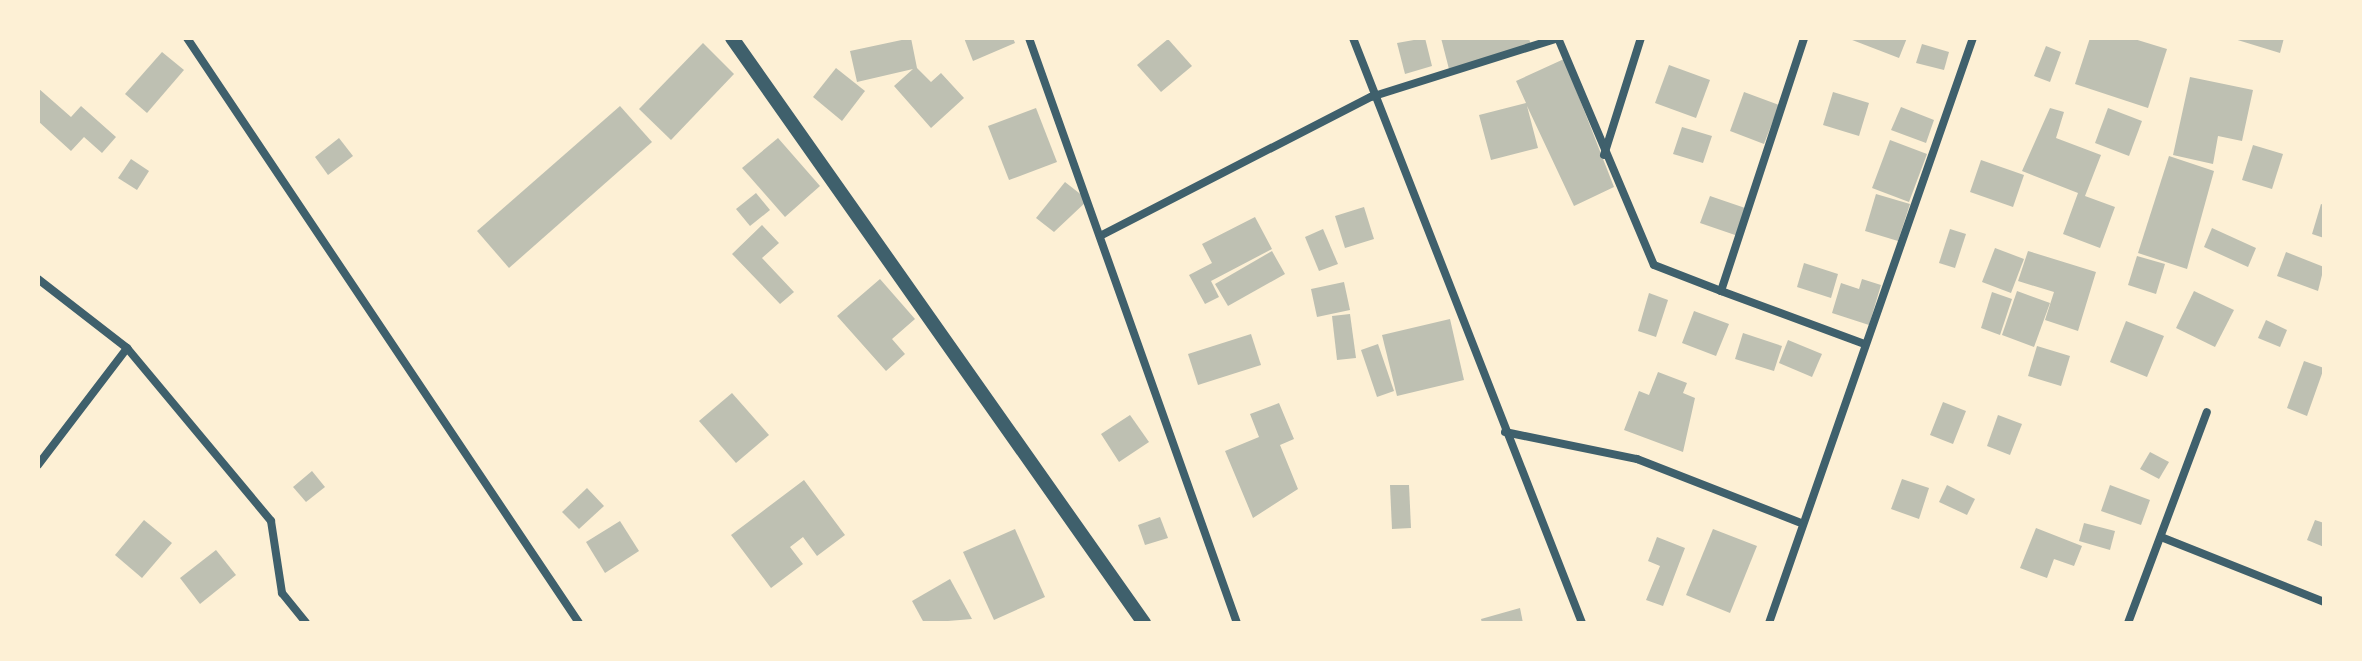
<!DOCTYPE html>
<html>
<head>
<meta charset="utf-8">
<style>
	body { margin:0 }
	#map { position:relative; width:2362px; height:661px; overflow:hidden; background:#fdf0d5; font-family:Arial,sans-serif }
	div>[style] { position:absolute }
	.building>* { inset:0; background:#bec0b2 }
	.minor>* { height:8px; margin:-4px; padding:0 4px; transform-origin:4px; border-radius:4px; background:#3f606c }
	.tertiary>* { height:14px; margin:-7px; padding:0 7px; transform-origin:7px; border-radius:7px; background:#3f606c }
	span { translate:-50% -50%; white-space:nowrap; text-align:center; line-height:1.15; -webkit-text-stroke:6px #fdf0d5; paint-order:stroke }
	.frame { position:absolute; inset:0; border:40px solid #fdf0d5; pointer-events:none }
</style>
</head>
<body>
<div id="map">
	<div class="building">
		<div style="clip-path:polygon(911px 38px,917px 68px,931px 82px,941px 73px,964px 98px,931px 128px,894px 86px,913px 69px,857px 82px,850px 51px)"></div>
		<div style="clip-path:polygon(964px 38px,1013px 38px,1015px 43px,973px 61px)"></div>
		<div style="clip-path:polygon(1425px 38px,1432px 66px,1405px 74px,1397px 43px)"></div>
		<div style="clip-path:polygon(1441px 38px,1529px 38px,1532px 50px,1450px 73px)"></div>
		<div style="clip-path:polygon(1847px 38px,1907px 38px,1899px 58px)"></div>
		<div style="clip-path:polygon(2090px 38px,2131px 38px,2167px 49px,2148px 108px,2075px 84px)"></div>
		<div style="clip-path:polygon(2231px 38px,2284px 38px,2280px 53px)"></div>
		<div style="clip-path:polygon(1168px 39px,1192px 66px,1161px 92px,1137px 65px)"></div>
		<div style="clip-path:polygon(703px 43px,734px 74px,671px 140px,639px 109px)"></div>
		<div style="clip-path:polygon(1922px 44px,1949px 52px,1944px 70px,1916px 63px)"></div>
		<div style="clip-path:polygon(2046px 46px,2061px 52px,2050px 82px,2034px 76px)"></div>
		<div style="clip-path:polygon(162px 52px,184px 70px,147px 113px,125px 94px)"></div>
		<div style="clip-path:polygon(1564px 59px,1614px 187px,1574px 206px,1527px 106px,1538px 148px,1491px 160px,1479px 115px,1526px 103px,1516px 81px)"></div>
		<div style="clip-path:polygon(1669px 65px,1710px 80px,1696px 118px,1655px 103px)"></div>
		<div style="clip-path:polygon(836px 68px,865px 91px,842px 121px,813px 97px)"></div>
		<div style="clip-path:polygon(2190px 77px,2253px 90px,2242px 141px,2218px 136px,2213px 164px,2173px 155px)"></div>
		<div style="clip-path:polygon(38px 88px,71px 117px,81px 106px,116px 137px,102px 153px,84px 137px,71px 151px,38px 121px)"></div>
		<div style="clip-path:polygon(1744px 92px,1779px 105px,1764px 144px,1730px 131px)"></div>
		<div style="clip-path:polygon(1833px 92px,1869px 103px,1859px 136px,1823px 125px)"></div>
		<div style="clip-path:polygon(620px 106px,652px 142px,509px 268px,477px 231px)"></div>
		<div style="clip-path:polygon(1901px 107px,1934px 120px,1926px 143px,1891px 130px)"></div>
		<div style="clip-path:polygon(1036px 108px,1057px 162px,1009px 180px,988px 126px)"></div>
		<div style="clip-path:polygon(2050px 108px,2064px 112px,2056px 138px,2101px 155px,2085px 196px,2115px 207px,2100px 248px,2063px 234px,2078px 193px,2022px 171px)"></div>
		<div style="clip-path:polygon(2108px 108px,2142px 121px,2129px 156px,2095px 143px)"></div>
		<div style="clip-path:polygon(1682px 127px,1712px 136px,1703px 163px,1673px 154px)"></div>
		<div style="clip-path:polygon(339px 138px,353px 156px,328px 175px,315px 157px)"></div>
		<div style="clip-path:polygon(778px 138px,820px 186px,785px 217px,742px 168px)"></div>
		<div style="clip-path:polygon(1890px 140px,1927px 154px,1909px 202px,1872px 188px)"></div>
		<div style="clip-path:polygon(2253px 145px,2283px 154px,2272px 189px,2242px 180px)"></div>
		<div style="clip-path:polygon(2169px 156px,2214px 171px,2187px 269px,2138px 253px)"></div>
		<div style="clip-path:polygon(131px 159px,149px 171px,137px 190px,118px 178px)"></div>
		<div style="clip-path:polygon(1981px 160px,2024px 175px,2013px 207px,1970px 192px)"></div>
		<div style="clip-path:polygon(1065px 182px,1088px 200px,1054px 232px,1036px 218px)"></div>
		<div style="clip-path:polygon(756px 193px,770px 210px,750px 226px,736px 209px)"></div>
		<div style="clip-path:polygon(1876px 194px,1910px 204px,1898px 241px,1865px 231px)"></div>
		<div style="clip-path:polygon(1710px 196px,1748px 209px,1738px 236px,1700px 223px)"></div>
		<div style="clip-path:polygon(2321px 204px,2324px 205px,2324px 238px,2312px 234px)"></div>
		<div style="clip-path:polygon(1364px 207px,1374px 239px,1345px 248px,1335px 216px)"></div>
		<div style="clip-path:polygon(1255px 217px,1272px 249px,1211px 281px,1219px 297px,1205px 304px,1189px 275px,1212px 263px,1202px 244px)"></div>
		<div style="clip-path:polygon(762px 225px,779px 243px,762px 258px,794px 292px,780px 304px,732px 254px)"></div>
		<div style="clip-path:polygon(2212px 228px,2256px 248px,2248px 267px,2204px 247px)"></div>
		<div style="clip-path:polygon(1323px 229px,1338px 264px,1319px 271px,1305px 237px)"></div>
		<div style="clip-path:polygon(1950px 229px,1966px 234px,1955px 268px,1939px 263px)"></div>
		<div style="clip-path:polygon(1995px 248px,2024px 259px,2011px 293px,1982px 282px)"></div>
		<div style="clip-path:polygon(1272px 251px,1285px 274px,1228px 306px,1215px 284px)"></div>
		<div style="clip-path:polygon(2028px 251px,2096px 272px,2078px 331px,2045px 320px,2054px 292px,2018px 281px)"></div>
		<div style="clip-path:polygon(2286px 252px,2324px 267px,2318px 291px,2277px 276px)"></div>
		<div style="clip-path:polygon(2137px 256px,2165px 264px,2156px 294px,2128px 285px)"></div>
		<div style="clip-path:polygon(1804px 263px,1838px 274px,1831px 298px,1797px 287px)"></div>
		<div style="clip-path:polygon(880px 279px,915px 319px,892px 339px,905px 354px,886px 371px,837px 316px)"></div>
		<div style="clip-path:polygon(1862px 279px,1881px 285px,1869px 325px,1832px 313px,1841px 283px,1859px 289px)"></div>
		<div style="clip-path:polygon(1344px 282px,1350px 310px,1317px 317px,1311px 289px)"></div>
		<div style="clip-path:polygon(2017px 291px,2050px 303px,2034px 347px,2002px 335px)"></div>
		<div style="clip-path:polygon(2194px 291px,2234px 310px,2215px 347px,2176px 328px)"></div>
		<div style="clip-path:polygon(1992px 292px,2012px 299px,2000px 335px,1981px 328px)"></div>
		<div style="clip-path:polygon(1649px 293px,1668px 300px,1656px 337px,1638px 331px)"></div>
		<div style="clip-path:polygon(1694px 311px,1729px 324px,1716px 356px,1682px 343px)"></div>
		<div style="clip-path:polygon(1350px 314px,1356px 358px,1337px 360px,1332px 316px)"></div>
		<div style="clip-path:polygon(1450px 319px,1464px 380px,1397px 396px,1382px 335px)"></div>
		<div style="clip-path:polygon(2266px 320px,2287px 330px,2280px 347px,2258px 338px)"></div>
		<div style="clip-path:polygon(2126px 321px,2164px 336px,2147px 377px,2110px 362px)"></div>
		<div style="clip-path:polygon(1743px 333px,1782px 346px,1774px 371px,1735px 359px)"></div>
		<div style="clip-path:polygon(1251px 334px,1261px 365px,1198px 385px,1188px 354px)"></div>
		<div style="clip-path:polygon(1788px 340px,1822px 354px,1812px 377px,1779px 363px)"></div>
		<div style="clip-path:polygon(1378px 344px,1394px 391px,1377px 397px,1361px 350px)"></div>
		<div style="clip-path:polygon(2037px 346px,2070px 356px,2061px 386px,2028px 376px)"></div>
		<div style="clip-path:polygon(2304px 361px,2324px 368px,2307px 416px,2287px 408px)"></div>
		<div style="clip-path:polygon(1658px 372px,1687px 383px,1683px 393px,1695px 398px,1683px 452px,1624px 430px,1639px 391px,1649px 395px)"></div>
		<div style="clip-path:polygon(732px 393px,769px 435px,736px 463px,699px 421px)"></div>
		<div style="clip-path:polygon(1943px 402px,1966px 411px,1953px 444px,1930px 435px)"></div>
		<div style="clip-path:polygon(1279px 403px,1294px 439px,1280px 445px,1298px 489px,1253px 518px,1225px 451px,1259px 437px,1250px 414px)"></div>
		<div style="clip-path:polygon(1130px 415px,1149px 442px,1119px 462px,1101px 434px)"></div>
		<div style="clip-path:polygon(1998px 415px,2022px 424px,2010px 455px,1987px 446px)"></div>
		<div style="clip-path:polygon(2150px 452px,2169px 462px,2159px 479px,2140px 469px)"></div>
		<div style="clip-path:polygon(312px 471px,325px 487px,306px 502px,293px 487px)"></div>
		<div style="clip-path:polygon(1902px 479px,1929px 488px,1919px 519px,1891px 509px)"></div>
		<div style="clip-path:polygon(804px 480px,845px 535px,817px 556px,803px 537px,790px 547px,803px 564px,771px 588px,731px 535px)"></div>
		<div style="clip-path:polygon(1390px 485px,1409px 485px,1411px 528px,1392px 529px)"></div>
		<div style="clip-path:polygon(1947px 485px,1975px 499px,1967px 515px,1939px 502px)"></div>
		<div style="clip-path:polygon(2110px 485px,2150px 500px,2141px 525px,2101px 511px)"></div>
		<div style="clip-path:polygon(587px 488px,604px 506px,579px 529px,562px 512px)"></div>
		<div style="clip-path:polygon(1160px 517px,1168px 538px,1145px 545px,1138px 525px)"></div>
		<div style="clip-path:polygon(144px 520px,172px 543px,142px 578px,115px 555px)"></div>
		<div style="clip-path:polygon(2315px 520px,2324px 523px,2324px 547px,2307px 540px)"></div>
		<div style="clip-path:polygon(620px 521px,639px 551px,605px 573px,586px 542px)"></div>
		<div style="clip-path:polygon(2084px 523px,2115px 531px,2110px 550px,2079px 541px)"></div>
		<div style="clip-path:polygon(2036px 528px,2082px 546px,2074px 566px,2054px 559px,2047px 578px,2020px 568px)"></div>
		<div style="clip-path:polygon(1015px 529px,1045px 597px,994px 620px,963px 552px)"></div>
		<div style="clip-path:polygon(1713px 529px,1757px 546px,1730px 613px,1686px 595px)"></div>
		<div style="clip-path:polygon(1657px 537px,1685px 548px,1663px 606px,1646px 600px,1660px 566px,1648px 561px)"></div>
		<div style="clip-path:polygon(216px 550px,236px 575px,200px 604px,180px 578px)"></div>
		<div style="clip-path:polygon(950px 579px,972px 619px,924px 623px,912px 601px)"></div>
		<div style="clip-path:polygon(1520px 608px,1523px 623px,1482px 623px,1481px 619px)"></div>
	</div>
	<div class="minor">
		<div style="left:187px;top:38px;width:704px;rotate:56.17deg"></div>
		<div style="left:1029px;top:38px;width:621px;rotate:70.43deg"></div>
		<div style="left:1353px;top:38px;width:628px;rotate:68.62deg"></div>
		<div style="left:1558px;top:38px;width:246px;rotate:67.1deg"></div>
		<div style="left:1654px;top:265px;width:72px;rotate:21.2deg"></div>
		<div style="left:1721px;top:291px;width:266px;rotate:-71.8deg"></div>
		<div style="left:1604px;top:155px;width:123px;rotate:-72.5deg"></div>
		<div style="left:1100px;top:236px;width:305px;rotate:-27.2deg"></div>
		<div style="left:1371px;top:97px;width:196px;rotate:-17.5deg"></div>
		<div style="left:38px;top:279px;width:113px;rotate:37.8deg"></div>
		<div style="left:127px;top:348px;width:225px;rotate:50.2deg"></div>
		<div style="left:271px;top:521px;width:73px;rotate:81.3deg"></div>
		<div style="left:282px;top:593px;width:38px;rotate:51deg"></div>
		<div style="left:1721px;top:291px;width:153px;rotate:20.3deg"></div>
		<div style="left:1505px;top:432px;width:135px;rotate:11.6deg"></div>
		<div style="left:1637px;top:459px;width:174px;rotate:21.3deg"></div>
		<div style="left:38px;top:465px;width:147px;rotate:-52.7deg"></div>
		<div style="left:2161px;top:537px;width:175px;rotate:21.7deg"></div>
		<div style="left:1769px;top:623px;width:620px;rotate:-70.78deg"></div>
		<div style="left:2128px;top:623px;width:225px;rotate:-69.5deg"></div>
	</div>
	<div class="tertiary">
		<div style="left:732px;top:38px;width:716px;rotate:54.84deg"></div>
	</div>
	<div class="frame"></div>
</div>
</body>
</html>
